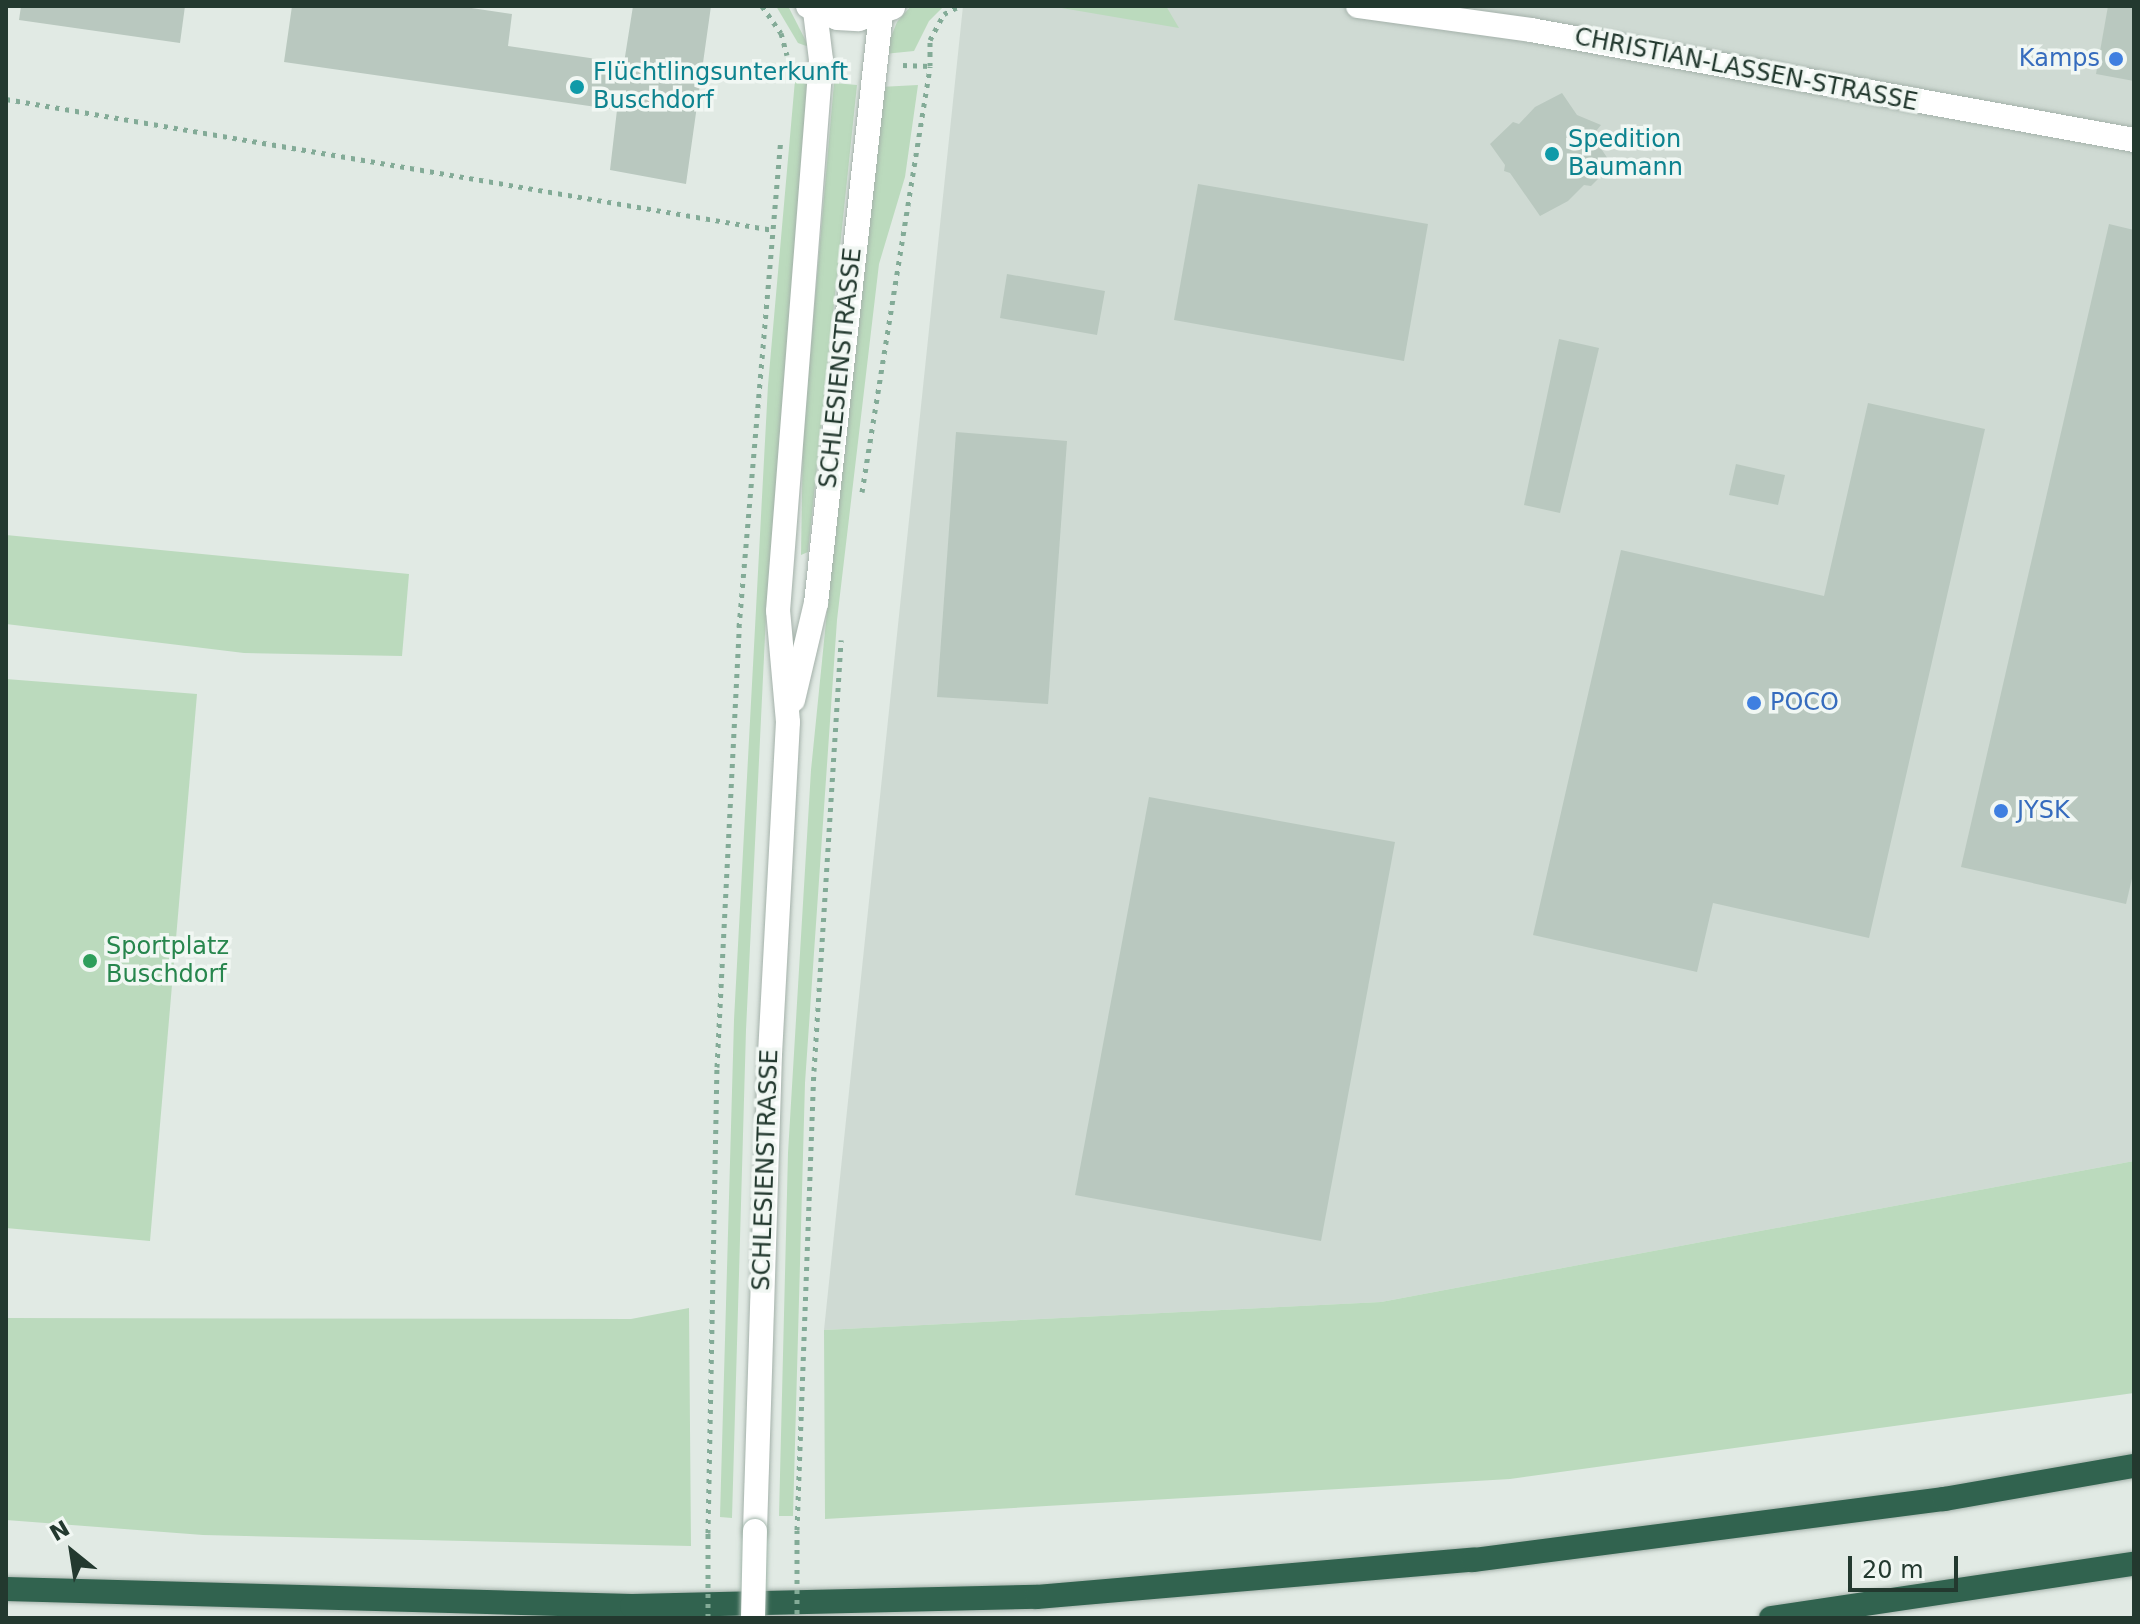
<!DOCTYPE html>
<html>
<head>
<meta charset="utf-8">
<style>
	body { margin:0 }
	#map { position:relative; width:2140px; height:1624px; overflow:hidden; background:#e1eae4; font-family:"DejaVu Sans",sans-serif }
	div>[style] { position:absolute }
	.built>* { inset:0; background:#cfdad3 }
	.green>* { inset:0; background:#bbdabd }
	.building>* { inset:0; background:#b9c8bf }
	.path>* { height:5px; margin-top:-2.5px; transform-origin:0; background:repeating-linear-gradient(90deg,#83ab97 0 4px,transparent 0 10px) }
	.roads { filter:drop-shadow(0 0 2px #a4b1aa) drop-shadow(0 0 2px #a4b1aa) }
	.street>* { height:24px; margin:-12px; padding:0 12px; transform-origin:12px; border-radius:12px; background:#fff }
	.secondary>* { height:24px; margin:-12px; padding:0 12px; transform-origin:12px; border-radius:12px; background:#fff }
	.highway>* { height:24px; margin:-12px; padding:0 12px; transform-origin:12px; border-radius:12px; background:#31634f }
	.path-bridge>* { height:5px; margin-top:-2.5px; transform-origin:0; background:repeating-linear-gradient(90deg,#83ab97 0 4px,transparent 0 10px) }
	.bridges { filter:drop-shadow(0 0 2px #a1b5aa) drop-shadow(0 0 2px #a1b5aa) }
	.secondary-bridge>* { height:24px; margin:-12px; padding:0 12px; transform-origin:12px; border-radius:12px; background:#fff }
	.dots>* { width:22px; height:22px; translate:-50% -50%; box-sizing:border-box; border:4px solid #f1f7f3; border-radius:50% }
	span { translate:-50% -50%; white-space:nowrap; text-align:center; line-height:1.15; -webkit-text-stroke:7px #f1f7f3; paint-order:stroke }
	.shop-label { font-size:24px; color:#366cbe }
	.right { translate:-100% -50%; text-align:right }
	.left { translate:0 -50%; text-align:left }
	.street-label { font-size:24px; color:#23392f }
	.culture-label { font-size:24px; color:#0d838f }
	.leisure-label { font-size:24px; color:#27864d }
	.frame { position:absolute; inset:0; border:8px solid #23392f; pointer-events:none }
	.north { position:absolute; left:32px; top:1512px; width:80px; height:80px; -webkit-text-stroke:6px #f1f7f3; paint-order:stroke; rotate:330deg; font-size:22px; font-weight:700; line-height:32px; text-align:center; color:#23392f }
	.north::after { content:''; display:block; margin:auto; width:28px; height:36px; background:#23392f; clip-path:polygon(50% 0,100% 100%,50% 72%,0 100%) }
	.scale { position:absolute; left:1848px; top:1556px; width:110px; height:36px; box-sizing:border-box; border:4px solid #23392f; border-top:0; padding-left:10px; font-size:24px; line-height:28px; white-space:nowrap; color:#23392f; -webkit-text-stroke:6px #f1f7f3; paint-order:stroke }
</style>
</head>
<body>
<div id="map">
	<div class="built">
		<div style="clip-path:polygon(963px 6px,2134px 6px,2134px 1161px,1381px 1302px,824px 1330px)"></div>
	</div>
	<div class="green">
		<div style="clip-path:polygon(776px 6px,788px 6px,809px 47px,798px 43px)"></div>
		<div style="clip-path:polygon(911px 6px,944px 6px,929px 21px,914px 51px,884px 54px,897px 22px)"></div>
		<div style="clip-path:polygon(1050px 6px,1166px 6px,1179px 28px)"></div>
		<div style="clip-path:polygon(795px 80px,809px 80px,766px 615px,746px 1030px,732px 1518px,720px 1517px,734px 1020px,768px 385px)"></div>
		<div style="clip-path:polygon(834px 83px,857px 85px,808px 552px,801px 555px,803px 436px)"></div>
		<div style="clip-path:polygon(918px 85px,905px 177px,879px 264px,837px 620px,805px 1083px,793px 1516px,779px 1516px,788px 1153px,811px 770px,880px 87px)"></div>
		<div style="clip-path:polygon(6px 535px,409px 574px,402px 656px,244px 653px,6px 624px)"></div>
		<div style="clip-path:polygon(6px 679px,197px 694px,150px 1241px,6px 1228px)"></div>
		<div style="clip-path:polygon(2134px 1161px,2134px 1393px,1510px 1479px,825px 1519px,824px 1330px,1381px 1302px)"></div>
		<div style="clip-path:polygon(689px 1308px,691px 1546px,203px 1535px,6px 1520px,6px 1318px,631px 1319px)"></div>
	</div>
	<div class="building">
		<div style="clip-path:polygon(21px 6px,185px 6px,180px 43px,19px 20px)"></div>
		<div style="clip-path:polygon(292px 6px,458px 6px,512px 14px,508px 46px,624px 63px,633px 6px,711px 6px,686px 184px,610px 170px,617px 110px,284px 62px)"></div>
		<div style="clip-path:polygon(2108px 6px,2134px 6px,2134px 81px,2096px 74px)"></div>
		<div style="clip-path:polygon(1562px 93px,1577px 115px,1601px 125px,1592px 136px,1599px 138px,1598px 144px,1612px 165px,1591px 186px,1584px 185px,1568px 201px,1540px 216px,1510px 173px,1504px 171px,1505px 165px,1490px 144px,1513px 122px,1519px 124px,1535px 107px)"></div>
		<div style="clip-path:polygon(1198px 184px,1428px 224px,1404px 361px,1174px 320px)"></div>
		<div style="clip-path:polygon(2109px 224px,2134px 230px,2134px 870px,2126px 904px,1961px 867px)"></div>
		<div style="clip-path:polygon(1007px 274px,1105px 291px,1097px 335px,1000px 318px)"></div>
		<div style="clip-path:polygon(1559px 339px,1599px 348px,1560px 513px,1524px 505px)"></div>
		<div style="clip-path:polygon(1868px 403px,1985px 429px,1869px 938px,1713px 903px,1697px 972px,1533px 935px,1621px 550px,1824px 596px)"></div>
		<div style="clip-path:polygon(956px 432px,1067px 441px,1048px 704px,937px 697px)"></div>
		<div style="clip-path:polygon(1736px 464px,1785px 475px,1778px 505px,1729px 495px)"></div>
		<div style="clip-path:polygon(1149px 797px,1395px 842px,1321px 1241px,1075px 1195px)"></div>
	</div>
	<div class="path">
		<div style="left:762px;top:6px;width:33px;rotate:55deg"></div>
		<div style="left:781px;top:33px;width:23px;rotate:75deg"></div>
		<div style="left:903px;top:65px;width:27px;rotate:2deg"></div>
		<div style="left:6px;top:99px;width:778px;rotate:9.69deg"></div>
		<div style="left:862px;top:492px;width:431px;rotate:-80.9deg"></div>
		<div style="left:930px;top:66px;width:26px;rotate:-90deg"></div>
		<div style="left:930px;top:40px;width:30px;rotate:-62deg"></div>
		<div style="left:944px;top:14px;width:18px;rotate:-27deg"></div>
		<div style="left:797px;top:1530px;width:459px;rotate:-87.9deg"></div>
		<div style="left:814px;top:1071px;width:432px;rotate:-86.4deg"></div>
		<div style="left:708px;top:1533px;width:466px;rotate:-88.9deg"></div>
		<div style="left:717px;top:1067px;width:441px;rotate:-87.1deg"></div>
		<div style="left:739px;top:627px;width:489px;rotate:-85.1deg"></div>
	</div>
	<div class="roads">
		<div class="street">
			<div style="left:1358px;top:6px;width:175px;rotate:7.9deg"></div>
			<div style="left:1531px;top:30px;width:613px;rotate:10.34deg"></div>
		</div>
		<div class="secondary">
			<div style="left:808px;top:6px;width:31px;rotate:22deg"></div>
			<div style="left:837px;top:18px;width:22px;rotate:3deg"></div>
			<div style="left:859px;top:19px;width:36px;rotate:-19deg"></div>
			<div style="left:793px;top:700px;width:100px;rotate:-76.7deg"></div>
			<div style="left:816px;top:603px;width:594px;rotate:-83.71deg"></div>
			<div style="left:755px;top:1531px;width:477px;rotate:-88.2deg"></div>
			<div style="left:770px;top:1054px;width:332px;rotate:-86.9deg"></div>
			<div style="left:788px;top:722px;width:111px;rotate:-95.1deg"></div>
			<div style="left:778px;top:611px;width:553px;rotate:-85.54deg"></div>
			<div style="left:821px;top:60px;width:49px;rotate:-97deg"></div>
		</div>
		<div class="highway">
			<div style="left:6px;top:1589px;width:626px;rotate:1.56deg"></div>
			<div style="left:632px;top:1606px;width:405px;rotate:-1.3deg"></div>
			<div style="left:1037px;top:1597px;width:438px;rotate:-4.9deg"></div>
			<div style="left:1473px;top:1560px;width:475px;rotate:-7.4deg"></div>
			<div style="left:1944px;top:1499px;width:193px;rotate:-9.9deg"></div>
			<div style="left:1771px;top:1618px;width:367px;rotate:-8.5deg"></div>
		</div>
	</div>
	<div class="path-bridge">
		<div style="left:797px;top:1530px;width:88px;rotate:90deg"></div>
		<div style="left:708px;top:1618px;width:85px;rotate:-90deg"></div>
	</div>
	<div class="bridges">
		<div class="secondary-bridge">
			<div style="left:753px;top:1618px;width:87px;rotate:-88.7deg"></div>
		</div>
	</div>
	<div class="dots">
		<div style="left:2116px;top:59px;background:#3f7fe0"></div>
		<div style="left:577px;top:87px;background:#0f9aa8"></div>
		<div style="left:1552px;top:154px;background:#0f9aa8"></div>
		<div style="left:1754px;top:703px;background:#3f7fe0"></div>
		<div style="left:2001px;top:811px;background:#3f7fe0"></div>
		<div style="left:90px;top:961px;background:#2e9e5b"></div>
	</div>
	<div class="shop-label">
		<span class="right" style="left:2100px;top:59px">Kamps</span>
		<span class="left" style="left:1770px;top:703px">POCO</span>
		<span class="left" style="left:2017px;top:811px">JYSK</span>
	</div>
	<div class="street-label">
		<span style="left:1746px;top:70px;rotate:11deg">CHRISTIAN-LASSEN-STRASSE</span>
		<span style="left:841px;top:368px;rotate:-84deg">SCHLESIENSTRASSE</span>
		<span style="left:766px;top:1170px;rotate:-88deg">SCHLESIENSTRASSE</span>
	</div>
	<div class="culture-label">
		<span class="left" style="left:593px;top:87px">Flüchtlingsunterkunft<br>Buschdorf</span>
		<span class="left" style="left:1568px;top:154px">Spedition<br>Baumann</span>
	</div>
	<div class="leisure-label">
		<span class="left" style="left:106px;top:961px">Sportplatz<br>Buschdorf</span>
	</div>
	<div class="frame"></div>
	<div class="north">N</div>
	<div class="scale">20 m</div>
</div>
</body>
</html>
